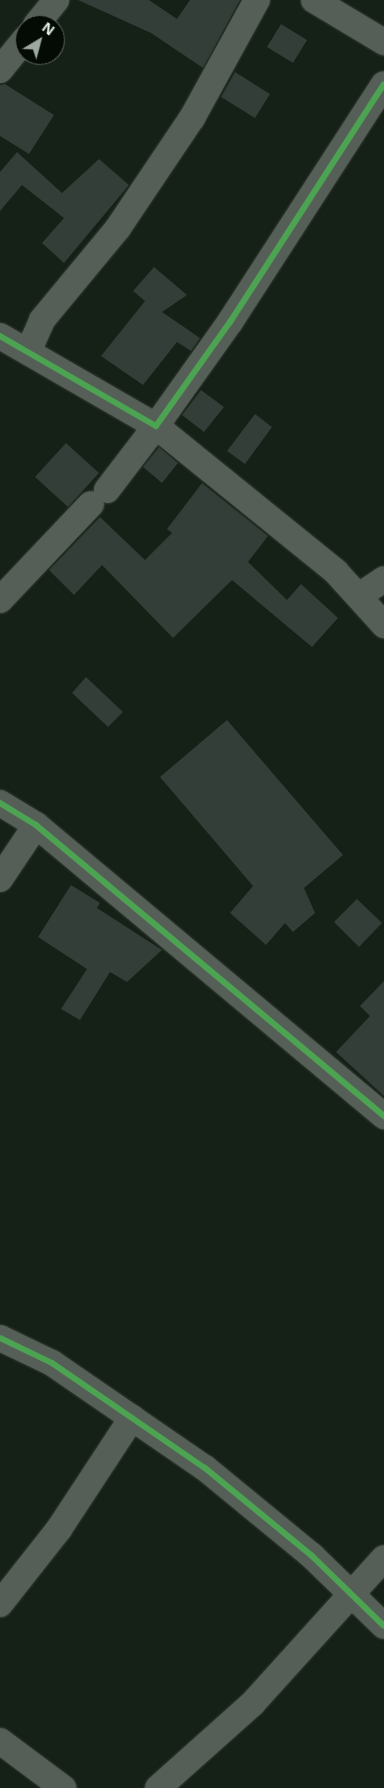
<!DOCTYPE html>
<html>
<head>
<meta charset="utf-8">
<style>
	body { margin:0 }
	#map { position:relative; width:384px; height:1788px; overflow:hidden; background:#152016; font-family:"Open Sans",sans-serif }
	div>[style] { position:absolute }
	.building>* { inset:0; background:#323e37 }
	.roads { filter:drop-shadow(0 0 1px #333b34) drop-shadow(0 0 1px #333b34) }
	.minor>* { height:26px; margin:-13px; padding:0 13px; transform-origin:13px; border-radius:13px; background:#565f57 }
	.cycleway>* { height:6px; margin:-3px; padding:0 3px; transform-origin:3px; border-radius:3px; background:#4ca352 }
	span { translate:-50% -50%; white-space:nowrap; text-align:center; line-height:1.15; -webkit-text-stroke:4.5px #040b05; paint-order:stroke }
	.north { position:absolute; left:15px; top:15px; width:50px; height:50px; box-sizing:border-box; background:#040b05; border:1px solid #5e685f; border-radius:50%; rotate:37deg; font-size:14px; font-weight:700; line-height:20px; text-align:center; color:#e6f3e7 }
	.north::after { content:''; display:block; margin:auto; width:18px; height:22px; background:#9da99e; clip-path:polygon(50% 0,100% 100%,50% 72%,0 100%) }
</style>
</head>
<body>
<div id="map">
	<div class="building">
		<div style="clip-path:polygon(78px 0,149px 0,177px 19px,190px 0,240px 0,203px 68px,151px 33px)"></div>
		<div style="clip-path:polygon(281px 24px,307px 40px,293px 63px,267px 47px)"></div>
		<div style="clip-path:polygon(235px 72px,270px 94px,255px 118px,221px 97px)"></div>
		<div style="clip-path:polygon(5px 84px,54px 115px,29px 154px,0 136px,0 85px)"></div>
		<div style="clip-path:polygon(17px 152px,62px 193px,99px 159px,129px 185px,64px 263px,42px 243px,64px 218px,22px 185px,0 211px,0 172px)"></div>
		<div style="clip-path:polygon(154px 267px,187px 295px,162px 312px,200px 338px,191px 351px,177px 342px,143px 385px,101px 356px,145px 301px,133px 291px)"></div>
		<div style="clip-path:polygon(201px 390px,224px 407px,204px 432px,182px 415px)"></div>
		<div style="clip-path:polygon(255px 414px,272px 427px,245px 464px,227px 451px)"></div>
		<div style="clip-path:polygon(66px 443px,99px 473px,68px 507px,35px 477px)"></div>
		<div style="clip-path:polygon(159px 447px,178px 463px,162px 483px,143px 467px)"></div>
		<div style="clip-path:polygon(202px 483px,268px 536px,248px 562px,287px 600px,301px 584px,338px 618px,312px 647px,232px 580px,173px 638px,102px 565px,74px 595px,49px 570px,100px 517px,145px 560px,172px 533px,167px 529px)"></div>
		<div style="clip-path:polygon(86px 677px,123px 712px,108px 727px,72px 693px)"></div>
		<div style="clip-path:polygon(227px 720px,343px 855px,304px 888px,315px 913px,293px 932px,285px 923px,266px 945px,230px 913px,253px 886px,160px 777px)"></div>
		<div style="clip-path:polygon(71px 885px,100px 903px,97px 908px,162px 950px,127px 982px,110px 972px,80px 1020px,61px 1009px,87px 969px,38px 937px)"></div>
		<div style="clip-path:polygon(357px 899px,382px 923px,359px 947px,334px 922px)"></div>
		<div style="clip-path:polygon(384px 981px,384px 1096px,336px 1052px,370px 1016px,360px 1006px)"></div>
	</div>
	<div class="roads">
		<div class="minor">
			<div style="left:314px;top:0;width:82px;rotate:31deg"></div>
			<div style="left:36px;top:25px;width:32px;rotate:-51deg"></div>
			<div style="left:0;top:70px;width:40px;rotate:-51deg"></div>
			<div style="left:0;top:336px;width:180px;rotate:30deg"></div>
			<div style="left:156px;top:426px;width:128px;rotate:-54.6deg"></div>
			<div style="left:230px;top:322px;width:283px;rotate:-57.1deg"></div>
			<div style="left:28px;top:352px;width:35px;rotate:-66deg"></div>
			<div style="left:42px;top:320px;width:119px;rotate:-50.4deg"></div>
			<div style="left:118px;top:228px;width:133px;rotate:-56.1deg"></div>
			<div style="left:192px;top:118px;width:135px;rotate:-61.2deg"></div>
			<div style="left:107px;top:490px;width:81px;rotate:-52.6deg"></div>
			<div style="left:156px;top:426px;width:232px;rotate:39deg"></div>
			<div style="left:336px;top:572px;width:72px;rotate:47.8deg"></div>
			<div style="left:359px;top:596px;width:30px;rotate:-34deg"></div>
			<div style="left:0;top:600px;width:132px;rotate:-46.5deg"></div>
			<div style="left:0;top:803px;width:42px;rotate:31.4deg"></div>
			<div style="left:36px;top:825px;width:454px;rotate:39.9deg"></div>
			<div style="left:0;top:879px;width:65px;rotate:-56.3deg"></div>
			<div style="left:0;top:1338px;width:58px;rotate:25.7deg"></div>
			<div style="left:52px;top:1363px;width:186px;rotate:34.5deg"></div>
			<div style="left:205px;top:1468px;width:139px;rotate:39.4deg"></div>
			<div style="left:312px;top:1556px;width:100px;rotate:44.2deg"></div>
			<div style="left:0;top:1604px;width:95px;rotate:-51.8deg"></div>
			<div style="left:59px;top:1529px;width:133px;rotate:-56.7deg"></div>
			<div style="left:0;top:1741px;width:79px;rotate:36.7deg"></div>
			<div style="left:158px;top:1788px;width:127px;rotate:-41.8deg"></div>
			<div style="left:253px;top:1703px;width:195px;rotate:-47.9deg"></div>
		</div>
	</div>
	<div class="cycleway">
		<div style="left:0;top:336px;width:180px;rotate:30deg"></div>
		<div style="left:156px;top:426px;width:128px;rotate:-54.6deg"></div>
		<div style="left:230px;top:322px;width:283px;rotate:-57.1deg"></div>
		<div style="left:0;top:803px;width:42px;rotate:31.4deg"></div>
		<div style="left:36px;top:825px;width:454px;rotate:39.9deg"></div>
		<div style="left:0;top:1338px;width:58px;rotate:25.7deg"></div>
		<div style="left:52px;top:1363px;width:186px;rotate:34.5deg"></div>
		<div style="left:205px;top:1468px;width:139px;rotate:39.4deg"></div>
		<div style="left:312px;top:1556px;width:100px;rotate:44.2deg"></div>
	</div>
	<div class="north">N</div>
</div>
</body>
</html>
